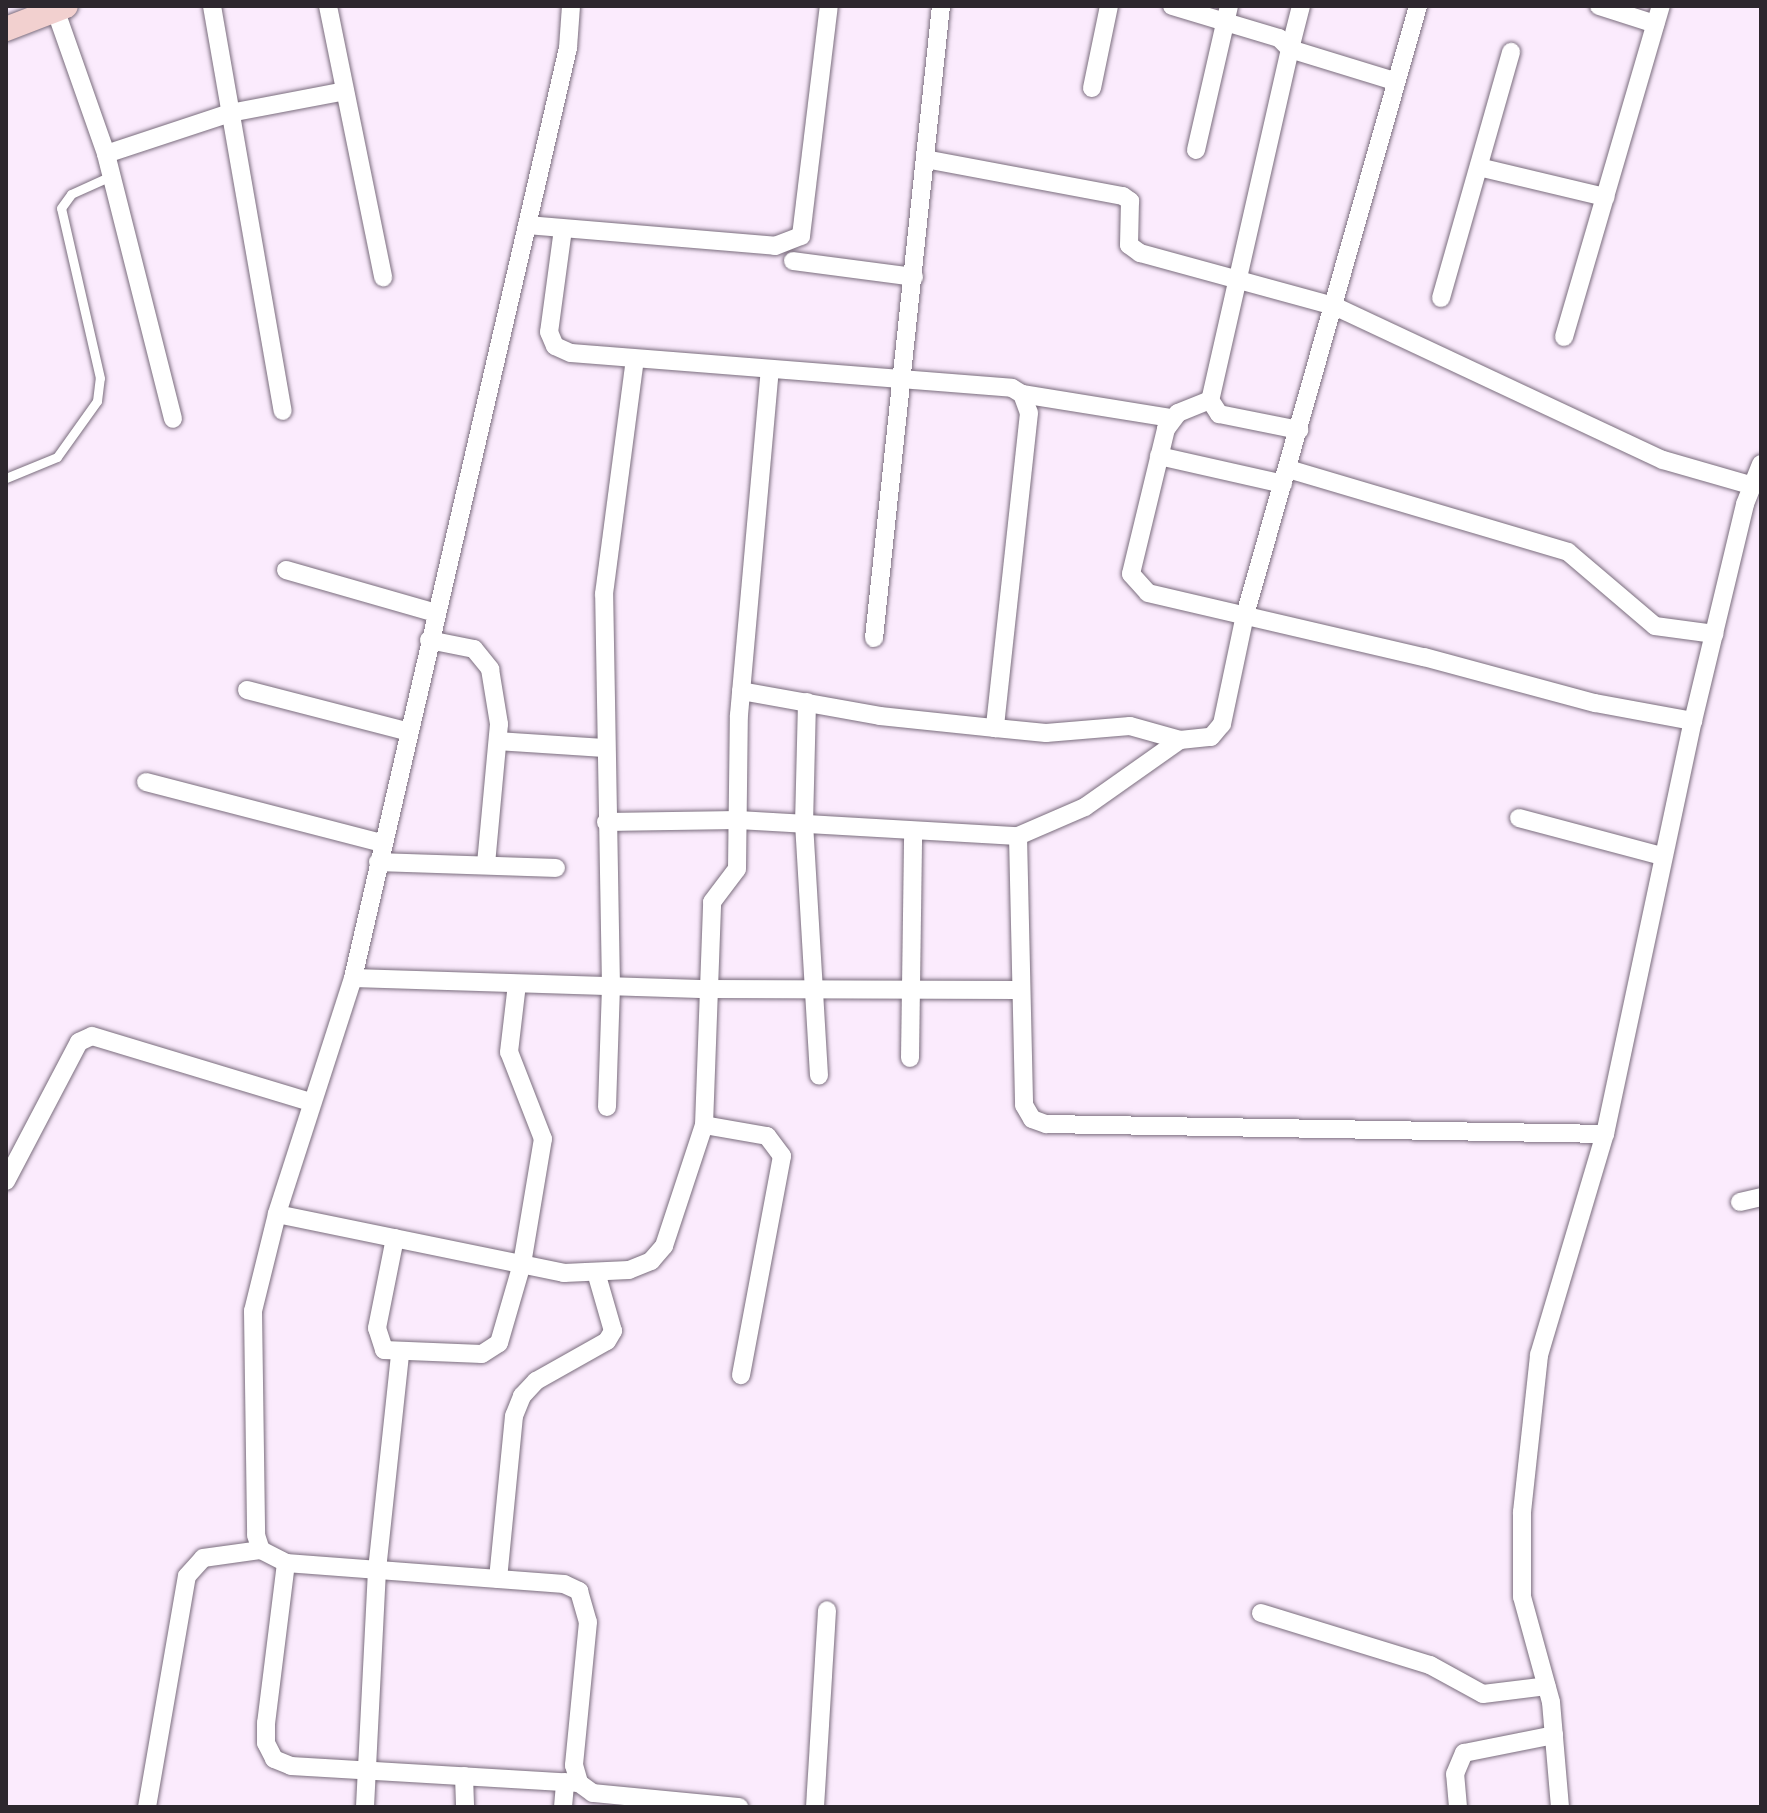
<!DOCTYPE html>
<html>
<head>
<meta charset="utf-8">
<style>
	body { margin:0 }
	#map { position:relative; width:1767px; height:1813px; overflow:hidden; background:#fbebfd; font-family:"Alegreya Sans",sans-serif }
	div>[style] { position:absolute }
	.roads { filter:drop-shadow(0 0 2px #7a6d7d) drop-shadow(0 0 2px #7a6d7d) }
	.lane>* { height:9px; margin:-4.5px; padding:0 4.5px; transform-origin:4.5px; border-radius:4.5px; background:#fff }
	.street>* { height:18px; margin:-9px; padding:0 9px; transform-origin:9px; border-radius:9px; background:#fff }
	.secondary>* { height:24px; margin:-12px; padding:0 12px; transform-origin:12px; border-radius:12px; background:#f2d0cf }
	span { translate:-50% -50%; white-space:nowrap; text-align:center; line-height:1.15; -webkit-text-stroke:6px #fefefe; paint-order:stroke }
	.frame { position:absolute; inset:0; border:8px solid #2d272e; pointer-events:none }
</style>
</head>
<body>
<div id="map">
	<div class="roads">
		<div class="lane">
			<div style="left:6px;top:478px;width:55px;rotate:-22.4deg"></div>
			<div style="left:57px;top:457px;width:69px;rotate:-54.5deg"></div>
			<div style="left:97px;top:401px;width:23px;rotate:-83deg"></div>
			<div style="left:100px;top:378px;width:174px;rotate:-102.9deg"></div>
			<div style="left:61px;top:208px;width:17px;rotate:-54deg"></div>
			<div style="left:71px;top:194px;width:44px;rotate:-24.2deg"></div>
		</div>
		<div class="street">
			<div style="left:54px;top:6px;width:157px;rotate:70.6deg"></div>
			<div style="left:106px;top:154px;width:273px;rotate:75.8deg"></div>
			<div style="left:212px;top:6px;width:411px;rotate:80.1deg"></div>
			<div style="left:328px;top:6px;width:277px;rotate:78.5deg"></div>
			<div style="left:571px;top:6px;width:42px;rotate:94.1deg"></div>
			<div style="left:568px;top:48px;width:955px;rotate:103.02deg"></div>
			<div style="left:353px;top:978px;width:248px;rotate:107.9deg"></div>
			<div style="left:277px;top:1214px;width:100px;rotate:103.9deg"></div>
			<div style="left:253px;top:1311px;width:224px;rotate:89.2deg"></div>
			<div style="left:256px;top:1535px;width:16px;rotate:72deg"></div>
			<div style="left:261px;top:1550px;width:28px;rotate:27deg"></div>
			<div style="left:286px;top:1563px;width:279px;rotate:4.3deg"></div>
			<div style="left:564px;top:1584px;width:17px;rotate:25deg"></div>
			<div style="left:579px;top:1591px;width:32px;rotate:74deg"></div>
			<div style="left:588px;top:1622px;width:144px;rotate:95.6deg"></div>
			<div style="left:574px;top:1765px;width:19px;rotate:74deg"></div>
			<div style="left:579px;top:1783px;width:17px;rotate:36deg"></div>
			<div style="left:593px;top:1793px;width:147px;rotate:5.5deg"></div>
			<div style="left:1172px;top:6px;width:112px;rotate:16.7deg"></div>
			<div style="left:1279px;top:38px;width:16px;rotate:45deg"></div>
			<div style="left:1290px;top:49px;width:360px;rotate:102.8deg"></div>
			<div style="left:1210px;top:400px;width:17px;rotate:57deg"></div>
			<div style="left:1219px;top:414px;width:82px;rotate:11.3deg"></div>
			<div style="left:1301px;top:6px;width:44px;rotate:104.3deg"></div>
			<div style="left:1290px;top:49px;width:109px;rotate:17.1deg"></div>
			<div style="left:1599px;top:6px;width:59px;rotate:17.8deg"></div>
			<div style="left:1092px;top:88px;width:84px;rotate:-78.3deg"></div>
			<div style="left:1196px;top:150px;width:148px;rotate:-77.1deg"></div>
			<div style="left:106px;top:154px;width:131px;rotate:-18.3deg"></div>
			<div style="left:230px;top:113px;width:117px;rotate:-10.8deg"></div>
			<div style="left:925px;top:159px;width:201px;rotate:10.6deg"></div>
			<div style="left:1123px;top:196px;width:9px;rotate:36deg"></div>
			<div style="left:1130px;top:201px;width:44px;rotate:91.3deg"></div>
			<div style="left:1129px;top:245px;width:14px;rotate:36deg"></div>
			<div style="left:1140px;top:253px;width:201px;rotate:15.3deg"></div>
			<div style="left:1334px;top:306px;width:363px;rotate:25.1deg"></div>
			<div style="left:1663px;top:460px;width:91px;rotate:16deg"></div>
			<div style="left:1479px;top:167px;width:130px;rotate:13.4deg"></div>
			<div style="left:527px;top:225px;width:249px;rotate:4.8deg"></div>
			<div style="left:775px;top:246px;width:28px;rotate:-21deg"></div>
			<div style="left:801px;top:236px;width:232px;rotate:-83.1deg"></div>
			<div style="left:563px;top:229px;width:104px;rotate:97.7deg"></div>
			<div style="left:549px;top:332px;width:15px;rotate:67deg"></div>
			<div style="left:555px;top:346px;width:17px;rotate:24deg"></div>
			<div style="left:571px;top:353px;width:442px;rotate:4.5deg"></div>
			<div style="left:1012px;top:388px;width:12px;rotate:31deg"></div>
			<div style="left:1022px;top:394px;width:20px;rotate:70deg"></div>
			<div style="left:1029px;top:413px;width:317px;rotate:96.2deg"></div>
			<div style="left:793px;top:261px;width:122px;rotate:7.5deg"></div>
			<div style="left:1441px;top:298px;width:256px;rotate:-74.1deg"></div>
			<div style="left:1564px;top:337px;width:345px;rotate:-73.7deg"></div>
			<div style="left:1022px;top:394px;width:150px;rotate:9.2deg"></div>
			<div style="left:1210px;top:400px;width:35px;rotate:158deg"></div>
			<div style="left:1178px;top:413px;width:20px;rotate:127deg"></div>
			<div style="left:1166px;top:429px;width:149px;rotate:103.6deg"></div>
			<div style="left:1131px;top:574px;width:25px;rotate:48deg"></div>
			<div style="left:1148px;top:593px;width:283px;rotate:13.1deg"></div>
			<div style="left:1424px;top:657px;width:177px;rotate:15.1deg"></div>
			<div style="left:1595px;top:703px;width:100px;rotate:10.4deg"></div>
			<div style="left:1159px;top:456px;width:127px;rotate:12.7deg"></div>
			<div style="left:1288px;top:469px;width:292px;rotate:16.5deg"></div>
			<div style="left:1568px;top:552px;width:114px;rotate:40.4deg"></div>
			<div style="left:1655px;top:626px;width:60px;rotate:7.7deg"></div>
			<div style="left:286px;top:570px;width:156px;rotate:16deg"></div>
			<div style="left:874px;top:638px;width:636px;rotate:-83.95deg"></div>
			<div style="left:429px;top:640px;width:46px;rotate:11.3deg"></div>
			<div style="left:474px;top:649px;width:26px;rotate:51deg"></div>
			<div style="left:490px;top:669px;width:56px;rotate:80.7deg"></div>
			<div style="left:499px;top:724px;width:140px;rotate:95.3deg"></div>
			<div style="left:247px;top:690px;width:164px;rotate:14.5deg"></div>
			<div style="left:741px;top:691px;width:141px;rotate:10.2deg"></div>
			<div style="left:880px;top:716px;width:116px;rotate:6deg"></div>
			<div style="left:995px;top:728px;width:51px;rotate:5.6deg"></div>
			<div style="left:1046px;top:733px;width:84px;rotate:-4.8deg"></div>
			<div style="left:1130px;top:726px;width:52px;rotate:15.6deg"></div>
			<div style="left:1180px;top:740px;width:31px;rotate:-6deg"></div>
			<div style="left:1211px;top:737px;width:17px;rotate:-50deg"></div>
			<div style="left:1222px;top:724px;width:111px;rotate:-78.1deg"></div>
			<div style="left:1245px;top:615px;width:633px;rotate:-74.14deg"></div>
			<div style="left:807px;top:702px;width:121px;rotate:91.4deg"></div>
			<div style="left:804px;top:823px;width:253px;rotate:86.6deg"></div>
			<div style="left:498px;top:741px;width:105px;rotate:3.8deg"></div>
			<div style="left:146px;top:782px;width:244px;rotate:14.5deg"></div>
			<div style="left:1519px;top:818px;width:148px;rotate:14.9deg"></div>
			<div style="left:606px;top:822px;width:132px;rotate:-0.9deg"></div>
			<div style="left:738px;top:820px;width:280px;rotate:3.3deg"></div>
			<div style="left:1018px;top:836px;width:73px;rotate:-23.4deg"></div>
			<div style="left:1085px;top:807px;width:116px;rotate:-35.2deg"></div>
			<div style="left:1018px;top:836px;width:269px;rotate:88.7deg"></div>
			<div style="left:1024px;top:1105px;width:16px;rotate:60deg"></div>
			<div style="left:1032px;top:1119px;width:15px;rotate:20deg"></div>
			<div style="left:1046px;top:1124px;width:559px;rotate:1.02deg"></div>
			<div style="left:378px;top:862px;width:178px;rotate:1.9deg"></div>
			<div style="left:353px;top:978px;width:355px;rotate:1.8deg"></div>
			<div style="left:708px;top:989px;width:312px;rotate:0.2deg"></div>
			<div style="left:910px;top:1058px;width:227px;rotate:-89.2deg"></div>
			<div style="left:607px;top:1107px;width:120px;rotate:-88.1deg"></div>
			<div style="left:611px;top:987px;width:393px;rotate:-91deg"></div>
			<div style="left:604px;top:594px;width:237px;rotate:-82.5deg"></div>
			<div style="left:704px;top:1125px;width:64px;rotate:9.9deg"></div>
			<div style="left:767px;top:1136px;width:25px;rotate:53deg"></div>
			<div style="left:782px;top:1156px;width:223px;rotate:100.6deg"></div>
			<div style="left:6px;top:1181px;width:157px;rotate:-62.3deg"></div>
			<div style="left:79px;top:1042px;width:14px;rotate:-25deg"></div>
			<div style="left:92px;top:1036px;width:229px;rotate:16.8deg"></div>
			<div style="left:1740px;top:1202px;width:22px;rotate:-13deg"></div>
			<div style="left:277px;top:1214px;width:293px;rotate:11.6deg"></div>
			<div style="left:564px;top:1273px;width:65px;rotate:-2.6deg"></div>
			<div style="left:629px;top:1270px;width:24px;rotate:-22deg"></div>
			<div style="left:651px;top:1261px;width:20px;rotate:-49deg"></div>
			<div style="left:664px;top:1246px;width:127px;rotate:-71.7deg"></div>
			<div style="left:704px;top:1125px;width:223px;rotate:-87.9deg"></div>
			<div style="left:712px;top:902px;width:41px;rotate:-52.9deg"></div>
			<div style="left:737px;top:869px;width:154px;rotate:-89.3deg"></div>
			<div style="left:739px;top:715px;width:345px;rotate:-84.9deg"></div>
			<div style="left:395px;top:1238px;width:92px;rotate:101.3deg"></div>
			<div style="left:377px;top:1328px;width:23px;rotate:72deg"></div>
			<div style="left:384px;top:1350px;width:98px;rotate:2.3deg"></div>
			<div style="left:482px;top:1354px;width:20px;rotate:-33deg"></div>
			<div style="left:499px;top:1343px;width:82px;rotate:-73.8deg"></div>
			<div style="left:522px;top:1264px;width:127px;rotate:-80.5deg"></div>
			<div style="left:543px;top:1139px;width:93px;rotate:-111.3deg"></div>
			<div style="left:509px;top:1052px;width:68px;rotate:-83.3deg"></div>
			<div style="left:286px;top:1563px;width:161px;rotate:97.1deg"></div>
			<div style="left:266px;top:1723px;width:20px;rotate:90deg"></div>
			<div style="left:266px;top:1743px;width:18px;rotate:63deg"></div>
			<div style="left:274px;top:1759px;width:18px;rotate:22deg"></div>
			<div style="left:291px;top:1766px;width:289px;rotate:3.4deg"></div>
			<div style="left:498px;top:1579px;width:164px;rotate:-84.4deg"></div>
			<div style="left:514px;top:1416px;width:22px;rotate:-68deg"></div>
			<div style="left:522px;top:1396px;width:21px;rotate:-47deg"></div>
			<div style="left:536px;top:1381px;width:81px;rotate:-29.4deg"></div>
			<div style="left:607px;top:1341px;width:12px;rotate:-59deg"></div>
			<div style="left:613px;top:1331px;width:61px;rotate:-106.1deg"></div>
			<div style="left:1261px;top:1613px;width:177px;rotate:17.1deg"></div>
			<div style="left:1430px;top:1665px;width:60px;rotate:28.7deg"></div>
			<div style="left:1483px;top:1694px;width:64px;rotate:-7.1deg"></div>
			<div style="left:464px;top:1776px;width:31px;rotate:88deg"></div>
			<div style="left:147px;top:1807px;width:234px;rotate:-80.2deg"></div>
			<div style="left:187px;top:1576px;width:24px;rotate:-48deg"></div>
			<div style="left:203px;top:1558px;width:59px;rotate:-7.9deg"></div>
			<div style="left:365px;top:1807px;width:237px;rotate:-87.1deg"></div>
			<div style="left:377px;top:1570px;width:218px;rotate:-83.9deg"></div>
			<div style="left:563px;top:1807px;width:25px;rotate:-85deg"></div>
			<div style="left:815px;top:1807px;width:197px;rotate:-86.5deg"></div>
			<div style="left:1458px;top:1807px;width:33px;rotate:-95deg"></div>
			<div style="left:1455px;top:1774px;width:23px;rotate:-67deg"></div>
			<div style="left:1464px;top:1753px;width:92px;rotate:-11.3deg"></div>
			<div style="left:1560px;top:1807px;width:105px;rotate:-94.9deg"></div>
			<div style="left:1551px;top:1702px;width:109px;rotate:-105.4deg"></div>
			<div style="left:1522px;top:1597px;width:85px;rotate:-90deg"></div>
			<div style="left:1522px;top:1512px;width:158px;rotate:-83.8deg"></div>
			<div style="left:1539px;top:1355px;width:231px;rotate:-73.4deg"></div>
			<div style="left:1605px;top:1134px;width:422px;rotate:-78deg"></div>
			<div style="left:1693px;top:721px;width:223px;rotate:-76.5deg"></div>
			<div style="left:1745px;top:504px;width:43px;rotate:-68.2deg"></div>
		</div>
		<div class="secondary">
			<div style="left:6px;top:29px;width:64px;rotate:-21deg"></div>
		</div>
	</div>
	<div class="frame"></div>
</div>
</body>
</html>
